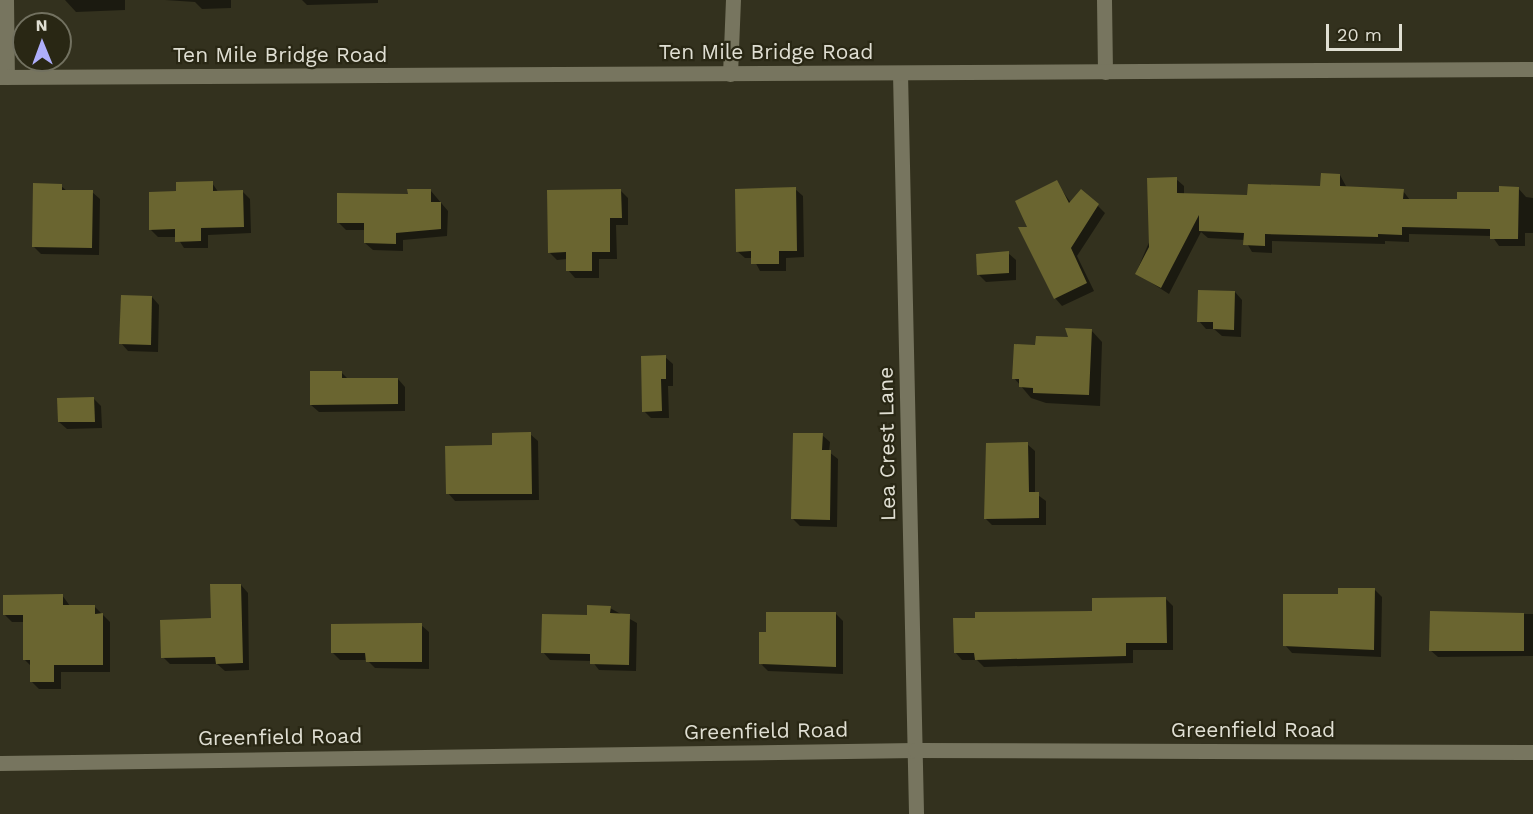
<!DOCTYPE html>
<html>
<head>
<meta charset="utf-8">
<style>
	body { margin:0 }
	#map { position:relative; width:1533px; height:814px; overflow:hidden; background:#33311e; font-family:"Work Sans",sans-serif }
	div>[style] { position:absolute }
	.shadow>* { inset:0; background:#0007 }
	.building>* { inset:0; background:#6a6530 }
	.street>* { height:15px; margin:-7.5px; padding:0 7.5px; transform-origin:7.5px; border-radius:7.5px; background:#77755f }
	.secondary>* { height:15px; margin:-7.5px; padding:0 7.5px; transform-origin:7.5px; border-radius:7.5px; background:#77755f }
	span { translate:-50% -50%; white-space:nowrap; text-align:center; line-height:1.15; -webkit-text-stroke:4.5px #292714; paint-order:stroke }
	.street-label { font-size:21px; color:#e0dfd3 }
	.north { position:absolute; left:12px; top:12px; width:60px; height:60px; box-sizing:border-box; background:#292714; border:2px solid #727160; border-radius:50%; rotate:359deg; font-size:16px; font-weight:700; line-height:24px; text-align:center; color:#e0dfd3 }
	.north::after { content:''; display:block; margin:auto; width:21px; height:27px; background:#aeaefb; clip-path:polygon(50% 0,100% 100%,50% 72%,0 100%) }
	.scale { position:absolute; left:1326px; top:24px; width:76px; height:27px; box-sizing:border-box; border:3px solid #e0dfd3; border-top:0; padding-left:8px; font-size:18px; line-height:21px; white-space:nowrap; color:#e0dfd3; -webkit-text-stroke:4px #292714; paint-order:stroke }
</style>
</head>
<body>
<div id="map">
	<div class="shadow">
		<div style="clip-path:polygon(65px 0,125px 0,125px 10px,76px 12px)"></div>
		<div style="clip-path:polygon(165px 0,231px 0,231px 8px,202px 9px,195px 2px)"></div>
		<div style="clip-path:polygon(302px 0,378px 0,378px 3px,307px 5px)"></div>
		<div style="clip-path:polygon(1340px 175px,1347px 188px,1403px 191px,1410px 200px,1459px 201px,1518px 188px,1526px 197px,1533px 198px,1533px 233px,1525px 233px,1525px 246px,1499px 246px,1492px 236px,1409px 234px,1409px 242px,1385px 241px,1385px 244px,1272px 241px,1272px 253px,1252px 252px,1245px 240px,1208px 238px,1201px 232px,1169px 294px,1136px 273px,1176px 179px,1184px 186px,1184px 194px,1249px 197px,1321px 188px)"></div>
		<div style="clip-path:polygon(1056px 182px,1071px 203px,1098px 206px,1105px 213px,1077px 256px,1094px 291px,1062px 306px,1055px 298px,1029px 228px)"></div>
		<div style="clip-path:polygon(212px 183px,219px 193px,243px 192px,250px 199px,251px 233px,208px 235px,208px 248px,184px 248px,177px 237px,158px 237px,151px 230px,177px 193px)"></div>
		<div style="clip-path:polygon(61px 186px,67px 191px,92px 192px,100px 199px,99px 255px,41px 254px,33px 246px)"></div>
		<div style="clip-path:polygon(795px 189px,803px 196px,804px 257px,786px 258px,786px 271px,760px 271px,753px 258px,745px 258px,737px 251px)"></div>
		<div style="clip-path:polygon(431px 191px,448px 211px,447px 236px,403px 240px,403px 251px,373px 250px,365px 243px,365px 230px,346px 230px,338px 222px)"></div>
		<div style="clip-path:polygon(621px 191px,628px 198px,628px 225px,616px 225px,617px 259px,599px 259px,599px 278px,575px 278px,568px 270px,567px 259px,557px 260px,549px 252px)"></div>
		<div style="clip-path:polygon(1008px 253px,1016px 260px,1016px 280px,986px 282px,978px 274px)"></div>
		<div style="clip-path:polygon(1235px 292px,1242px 300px,1241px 337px,1222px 336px,1214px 329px,1206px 329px,1199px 321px)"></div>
		<div style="clip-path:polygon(152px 297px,159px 305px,158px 352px,128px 351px,121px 343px)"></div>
		<div style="clip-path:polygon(1091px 330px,1102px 342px,1100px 406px,1046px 403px,1031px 398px,1014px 378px,1037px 347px)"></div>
		<div style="clip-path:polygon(665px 357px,673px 364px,673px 386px,668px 386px,669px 418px,651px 418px,644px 411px)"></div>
		<div style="clip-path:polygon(341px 372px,349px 380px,398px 379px,405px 387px,405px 411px,319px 412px,311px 405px)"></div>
		<div style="clip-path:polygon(94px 399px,101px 406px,102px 428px,67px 429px,59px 422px)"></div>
		<div style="clip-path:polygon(530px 434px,538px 441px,539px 500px,455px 501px,448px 493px,493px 447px)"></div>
		<div style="clip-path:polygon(822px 435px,830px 442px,829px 452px,838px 459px,837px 527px,800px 526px,792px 518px)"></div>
		<div style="clip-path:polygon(1027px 444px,1035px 451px,1035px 493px,1046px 501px,1046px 525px,992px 525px,985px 518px)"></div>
		<div style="clip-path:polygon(241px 585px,248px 593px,249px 670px,225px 671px,217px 664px,170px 664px,163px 657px,212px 620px)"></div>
		<div style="clip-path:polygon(1374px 589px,1382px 597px,1381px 657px,1292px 653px,1285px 645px,1339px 596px)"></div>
		<div style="clip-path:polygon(62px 595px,70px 606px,94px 606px,110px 622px,110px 672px,61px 672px,61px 689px,39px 689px,32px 682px,32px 667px,25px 660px,25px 622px,12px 622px,5px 615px)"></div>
		<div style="clip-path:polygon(1166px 599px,1173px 606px,1173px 650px,1133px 650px,1133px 663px,984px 667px,977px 660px,962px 660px,955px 652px,1094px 612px)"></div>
		<div style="clip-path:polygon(610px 608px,637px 623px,636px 671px,599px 670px,592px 661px,550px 660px,543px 652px,588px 617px)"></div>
		<div style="clip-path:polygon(1431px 613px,1533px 614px,1533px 656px,1438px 657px,1430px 650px)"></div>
		<div style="clip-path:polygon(836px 614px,843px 621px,843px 674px,768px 671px,760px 663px,768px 633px)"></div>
		<div style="clip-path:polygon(421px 625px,429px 632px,429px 669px,375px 668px,367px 660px,340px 660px,332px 652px)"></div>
	</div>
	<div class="building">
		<div style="clip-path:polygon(1321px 173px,1340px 174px,1340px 186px,1404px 189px,1403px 199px,1457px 199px,1457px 192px,1499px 192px,1499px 186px,1519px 187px,1518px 239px,1490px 239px,1490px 229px,1402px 227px,1402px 235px,1378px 234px,1378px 237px,1265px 234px,1265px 246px,1243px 245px,1244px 233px,1199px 231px,1199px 215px,1161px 288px,1135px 274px,1149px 247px,1147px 178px,1177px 177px,1177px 193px,1247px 195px,1248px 184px,1320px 186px)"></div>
		<div style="clip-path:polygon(1057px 180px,1069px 203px,1081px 189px,1099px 204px,1071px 248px,1087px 283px,1054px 299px,1018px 227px,1027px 227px,1015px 201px)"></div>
		<div style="clip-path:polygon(213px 181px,213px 191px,243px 190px,244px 227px,201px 228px,201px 241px,175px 242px,175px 229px,149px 230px,149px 192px,176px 191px,176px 182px)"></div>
		<div style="clip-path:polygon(33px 183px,62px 184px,62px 190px,93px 190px,92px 248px,32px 247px)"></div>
		<div style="clip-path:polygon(796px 187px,797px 251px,779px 251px,779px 264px,751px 264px,751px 251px,736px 252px,735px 189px)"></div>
		<div style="clip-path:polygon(407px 189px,431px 189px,431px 202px,441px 202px,441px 229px,396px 233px,396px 244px,364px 243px,364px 223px,337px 223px,337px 193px,408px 194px)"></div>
		<div style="clip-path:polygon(621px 189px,622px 218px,610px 218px,610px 252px,592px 252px,592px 271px,566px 271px,566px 252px,548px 253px,547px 190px)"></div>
		<div style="clip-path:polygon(1009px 251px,1009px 273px,977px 275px,976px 254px)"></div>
		<div style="clip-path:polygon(1198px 290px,1235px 291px,1234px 330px,1213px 329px,1213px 322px,1197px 322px)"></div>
		<div style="clip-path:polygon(121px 295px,152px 296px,151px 345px,119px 344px)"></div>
		<div style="clip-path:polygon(1065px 328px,1092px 329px,1089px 395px,1033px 393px,1033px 388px,1019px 387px,1019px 379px,1012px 379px,1014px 344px,1035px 345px,1036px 336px,1068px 337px)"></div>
		<div style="clip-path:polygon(666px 355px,666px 379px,661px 379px,662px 411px,642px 412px,641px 356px)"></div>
		<div style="clip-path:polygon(310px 371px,342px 371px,342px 378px,398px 378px,398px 404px,310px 405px)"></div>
		<div style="clip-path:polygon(94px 397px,95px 422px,58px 422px,57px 398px)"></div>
		<div style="clip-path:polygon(531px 432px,532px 494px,446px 494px,445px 446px,492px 445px,492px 433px)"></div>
		<div style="clip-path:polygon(793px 433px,823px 433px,822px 450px,831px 450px,830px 520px,791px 519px)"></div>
		<div style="clip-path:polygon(1028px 442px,1029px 492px,1039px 492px,1039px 518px,984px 519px,986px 443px)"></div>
		<div style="clip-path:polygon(210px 584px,241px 584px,243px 663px,216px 664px,215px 657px,161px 658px,160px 620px,211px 618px)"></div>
		<div style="clip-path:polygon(1338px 588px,1375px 588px,1374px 650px,1283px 646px,1283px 594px,1338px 594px)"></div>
		<div style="clip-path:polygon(63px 594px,63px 605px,95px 605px,95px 614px,103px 613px,103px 665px,54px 665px,54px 682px,30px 682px,30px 660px,23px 660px,23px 615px,3px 615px,3px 595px)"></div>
		<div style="clip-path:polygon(1166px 597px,1167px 643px,1126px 643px,1126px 656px,975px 660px,974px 653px,954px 653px,953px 618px,975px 618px,975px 612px,1092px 611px,1092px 598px)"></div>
		<div style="clip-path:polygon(587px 605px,611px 606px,610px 613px,630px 614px,629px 665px,590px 664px,590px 654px,541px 653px,542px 614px,587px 615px)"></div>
		<div style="clip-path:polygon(1430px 611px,1524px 613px,1524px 651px,1429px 651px)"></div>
		<div style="clip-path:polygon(766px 612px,836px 612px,836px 667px,759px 664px,759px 632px,766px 632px)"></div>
		<div style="clip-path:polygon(422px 623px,422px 662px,366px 662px,365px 653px,331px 653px,331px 624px)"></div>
	</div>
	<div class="street">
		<div style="left:6px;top:0;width:77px;rotate:89.3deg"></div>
		<div style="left:1104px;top:0;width:72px;rotate:89.2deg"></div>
		<div style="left:900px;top:73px;width:741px;rotate:88.76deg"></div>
		<div style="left:730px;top:74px;width:74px;rotate:-87.7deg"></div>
		<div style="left:0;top:763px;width:915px;rotate:-0.81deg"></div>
		<div style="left:915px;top:750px;width:618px;rotate:0.19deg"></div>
	</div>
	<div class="secondary">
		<div style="left:0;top:77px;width:1533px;rotate:-0.3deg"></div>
	</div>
	<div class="street-label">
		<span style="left:766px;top:52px">Ten Mile Bridge Road</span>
		<span style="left:280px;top:55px">Ten Mile Bridge Road</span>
		<span style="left:887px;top:444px;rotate:-91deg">Lea Crest Lane</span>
		<span style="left:1253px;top:730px">Greenfield Road</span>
		<span style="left:766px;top:731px;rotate:-1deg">Greenfield Road</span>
		<span style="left:280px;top:737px;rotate:-1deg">Greenfield Road</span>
	</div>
	<div class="north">N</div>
	<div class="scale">20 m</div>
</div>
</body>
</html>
